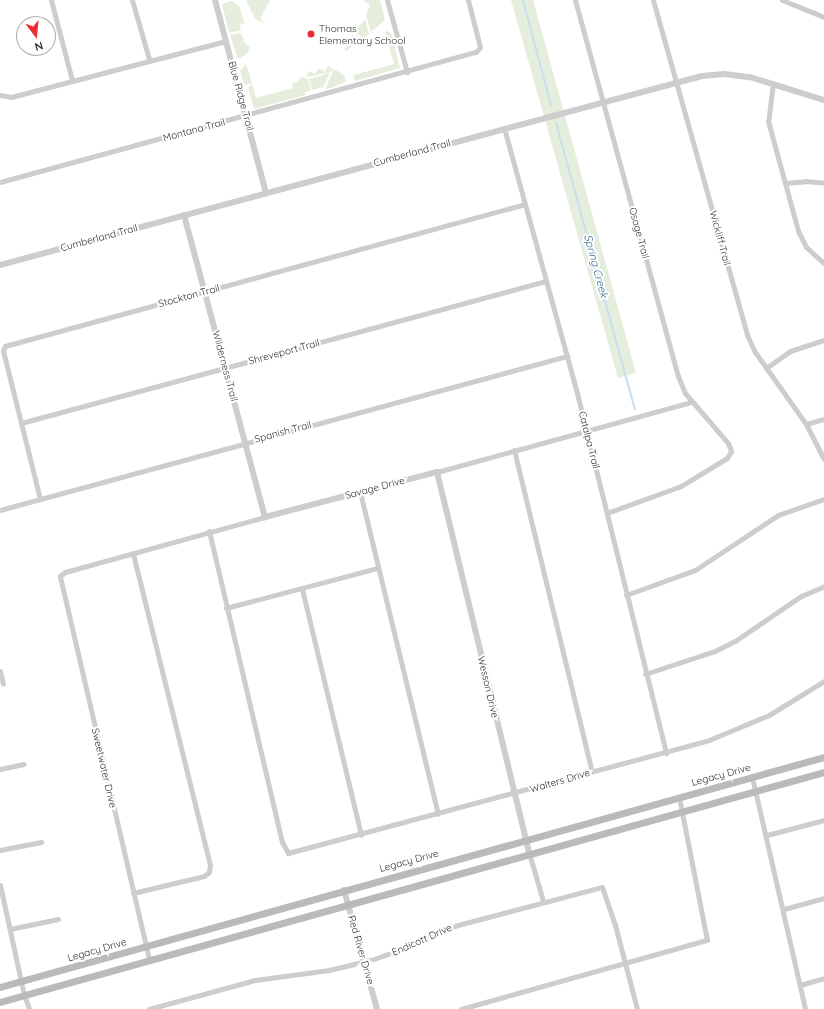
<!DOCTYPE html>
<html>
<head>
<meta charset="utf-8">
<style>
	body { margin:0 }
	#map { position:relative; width:824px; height:1009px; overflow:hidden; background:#fff; font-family:Quicksand,sans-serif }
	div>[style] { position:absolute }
	.green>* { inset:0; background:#e5eddd }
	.stream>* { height:2px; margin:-1px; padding:0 1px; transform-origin:1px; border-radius:1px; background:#c9deee }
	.minor>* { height:5px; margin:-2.5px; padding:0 2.5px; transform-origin:2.5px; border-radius:2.5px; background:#cdcdcd }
	.tertiary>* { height:6px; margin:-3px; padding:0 3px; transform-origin:3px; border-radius:3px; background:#cdcdcd }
	.secondary>* { height:7px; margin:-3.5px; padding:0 3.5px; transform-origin:3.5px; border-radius:3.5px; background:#bababa }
	.dots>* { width:11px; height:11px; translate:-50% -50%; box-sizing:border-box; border:2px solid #fff; border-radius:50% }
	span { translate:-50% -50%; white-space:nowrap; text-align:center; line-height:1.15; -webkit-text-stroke:4px #fff; paint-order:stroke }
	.poi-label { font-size:10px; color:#303030 }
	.left { translate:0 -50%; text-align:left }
	.street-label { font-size:10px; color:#303030 }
	.water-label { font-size:11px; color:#3a6f96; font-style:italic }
	.north { position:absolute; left:16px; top:16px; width:40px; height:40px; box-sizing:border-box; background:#fff; border:1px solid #acacac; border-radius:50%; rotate:164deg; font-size:11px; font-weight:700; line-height:16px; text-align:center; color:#303030 }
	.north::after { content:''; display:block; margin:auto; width:14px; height:18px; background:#ec2d33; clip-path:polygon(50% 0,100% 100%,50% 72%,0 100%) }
</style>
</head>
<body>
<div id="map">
	<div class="green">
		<div style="clip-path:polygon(246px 0,270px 0,260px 19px,267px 25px,255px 19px)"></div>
		<div style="clip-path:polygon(363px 0,380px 0,385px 20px,371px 32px,366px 15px,370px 5px)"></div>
		<div style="clip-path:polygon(511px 0,533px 0,636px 373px,618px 378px)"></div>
		<div style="clip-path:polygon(232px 1px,239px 6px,245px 24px,239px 23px,241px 30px,229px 33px,222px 4px)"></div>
		<div style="clip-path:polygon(365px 19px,369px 34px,364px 38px,354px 33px)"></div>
		<div style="clip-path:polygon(387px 30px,392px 35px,400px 68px,355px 81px,352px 70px,354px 75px,394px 64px,385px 33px)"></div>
		<div style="clip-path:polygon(241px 33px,245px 44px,250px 46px,247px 54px,238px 59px,230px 35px)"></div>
		<div style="clip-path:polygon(353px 35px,361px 39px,346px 51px,344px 50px)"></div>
		<div style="clip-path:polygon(246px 64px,252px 83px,244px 85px,240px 71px)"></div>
		<div style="clip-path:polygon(328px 66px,333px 69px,331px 72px,306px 77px,309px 71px,315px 74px,319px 68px,325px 72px)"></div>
		<div style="clip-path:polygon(334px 69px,344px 75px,346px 82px,325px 90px)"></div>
		<div style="clip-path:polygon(330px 73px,323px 87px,312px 90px,309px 79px)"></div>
		<div style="clip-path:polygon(302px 76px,308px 80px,311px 90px,305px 92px,305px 95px,254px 109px,248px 88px,250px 85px,252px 84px,256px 98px,293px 88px,292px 83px,298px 81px)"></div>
	</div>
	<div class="stream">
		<div style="left:523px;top:0;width:109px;rotate:75.1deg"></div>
		<div style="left:556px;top:123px;width:297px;rotate:74.6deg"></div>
	</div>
	<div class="minor">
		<div style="left:51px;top:0;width:83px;rotate:75.3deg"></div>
		<div style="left:132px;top:0;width:61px;rotate:73.9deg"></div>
		<div style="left:387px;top:0;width:75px;rotate:74.5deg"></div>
		<div style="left:575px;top:0;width:390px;rotate:74.7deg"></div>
		<div style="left:678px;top:376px;width:18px;rotate:68deg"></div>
		<div style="left:685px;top:393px;width:66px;rotate:49.3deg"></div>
		<div style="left:728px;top:443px;width:9px;rotate:69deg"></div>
		<div style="left:731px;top:451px;width:8px;rotate:120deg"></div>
		<div style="left:727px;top:458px;width:54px;rotate:148.7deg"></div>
		<div style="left:681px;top:486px;width:79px;rotate:160deg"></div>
		<div style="left:653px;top:0;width:348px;rotate:74.3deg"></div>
		<div style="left:747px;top:335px;width:19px;rotate:65deg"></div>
		<div style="left:755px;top:352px;width:88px;rotate:54.7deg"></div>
		<div style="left:806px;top:424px;width:39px;rotate:63deg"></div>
		<div style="left:782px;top:0;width:45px;rotate:22deg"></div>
		<div style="left:773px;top:83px;width:38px;rotate:97deg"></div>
		<div style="left:768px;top:121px;width:114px;rotate:74.7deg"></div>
		<div style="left:798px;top:231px;width:18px;rotate:63deg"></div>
		<div style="left:806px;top:247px;width:24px;rotate:42deg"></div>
		<div style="left:0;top:95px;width:11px;rotate:10deg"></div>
		<div style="left:11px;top:97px;width:222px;rotate:-14.6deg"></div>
		<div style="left:504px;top:128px;width:279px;rotate:74.6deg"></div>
		<div style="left:578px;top:397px;width:367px;rotate:76.1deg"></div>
		<div style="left:0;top:182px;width:493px;rotate:-15.3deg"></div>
		<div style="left:476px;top:52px;width:6px;rotate:-51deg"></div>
		<div style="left:480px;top:47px;width:49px;rotate:-104.3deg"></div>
		<div style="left:785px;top:183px;width:21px;rotate:-5deg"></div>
		<div style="left:806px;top:181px;width:18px;rotate:6deg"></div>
		<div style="left:766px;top:368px;width:29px;rotate:-35deg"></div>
		<div style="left:790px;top:351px;width:36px;rotate:-18deg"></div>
		<div style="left:21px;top:423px;width:544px;rotate:-15.14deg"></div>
		<div style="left:806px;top:424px;width:19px;rotate:-16deg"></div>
		<div style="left:514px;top:450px;width:331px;rotate:76.4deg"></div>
		<div style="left:437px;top:472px;width:264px;rotate:-15.4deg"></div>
		<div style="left:360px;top:492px;width:331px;rotate:76.4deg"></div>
		<div style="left:40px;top:499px;width:153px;rotate:-104deg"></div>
		<div style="left:3px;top:351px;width:5px;rotate:-68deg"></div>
		<div style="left:5px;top:346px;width:539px;rotate:-15.27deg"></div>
		<div style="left:0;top:510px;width:588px;rotate:-15.2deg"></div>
		<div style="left:209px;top:531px;width:319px;rotate:76.8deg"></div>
		<div style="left:282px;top:842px;width:13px;rotate:61deg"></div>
		<div style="left:288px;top:853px;width:436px;rotate:-15deg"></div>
		<div style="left:709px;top:740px;width:65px;rotate:-22.6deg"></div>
		<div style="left:769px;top:715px;width:65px;rotate:-31.7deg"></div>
		<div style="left:302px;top:589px;width:253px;rotate:76.5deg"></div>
		<div style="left:626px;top:595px;width:73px;rotate:-19.9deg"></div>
		<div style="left:695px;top:570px;width:100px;rotate:-33.5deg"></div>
		<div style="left:778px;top:515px;width:49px;rotate:-19.2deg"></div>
		<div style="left:226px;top:608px;width:156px;rotate:-14.8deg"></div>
		<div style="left:0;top:671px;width:13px;rotate:77deg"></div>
		<div style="left:645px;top:674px;width:74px;rotate:-18.2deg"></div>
		<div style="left:715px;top:651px;width:22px;rotate:-27deg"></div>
		<div style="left:735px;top:641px;width:80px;rotate:-34.3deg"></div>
		<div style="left:801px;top:596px;width:25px;rotate:-23deg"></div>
		<div style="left:0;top:769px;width:24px;rotate:-12deg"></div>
		<div style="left:752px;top:777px;width:238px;rotate:77.1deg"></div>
		<div style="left:767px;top:835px;width:59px;rotate:-14.7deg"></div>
		<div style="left:0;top:850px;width:42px;rotate:-11deg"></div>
		<div style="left:529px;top:853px;width:50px;rotate:73.7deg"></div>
		<div style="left:0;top:885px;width:113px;rotate:77.7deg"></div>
		<div style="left:24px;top:995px;width:15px;rotate:70deg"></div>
		<div style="left:133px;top:893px;width:73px;rotate:-13.5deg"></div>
		<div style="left:204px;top:876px;width:6px;rotate:-39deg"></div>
		<div style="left:209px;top:872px;width:7px;rotate:-82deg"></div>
		<div style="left:210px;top:865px;width:321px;rotate:-103.9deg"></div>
		<div style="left:784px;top:909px;width:41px;rotate:-15.4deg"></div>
		<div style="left:10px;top:929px;width:49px;rotate:-11.8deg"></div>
		<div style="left:149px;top:959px;width:393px;rotate:-103.1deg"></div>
		<div style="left:60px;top:576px;width:6px;rotate:-39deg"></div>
		<div style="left:65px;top:572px;width:207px;rotate:-15.4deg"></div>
		<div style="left:800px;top:985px;width:25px;rotate:-16deg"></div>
		<div style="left:149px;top:1009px;width:110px;rotate:-15.3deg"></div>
		<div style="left:255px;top:980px;width:75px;rotate:-7.7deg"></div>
		<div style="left:329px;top:970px;width:43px;rotate:-13.4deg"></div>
		<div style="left:371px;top:960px;width:41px;rotate:-19.7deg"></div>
		<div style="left:410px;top:946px;width:37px;rotate:-27deg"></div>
		<div style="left:443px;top:929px;width:164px;rotate:-14.8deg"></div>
		<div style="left:602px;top:887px;width:40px;rotate:71.1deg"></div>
		<div style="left:615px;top:925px;width:87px;rotate:75.3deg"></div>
		<div style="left:461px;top:1009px;width:255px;rotate:-15.7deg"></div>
		<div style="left:707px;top:940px;width:146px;rotate:-101.1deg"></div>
	</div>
	<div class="tertiary">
		<div style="left:215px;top:0;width:200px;rotate:75.2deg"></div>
		<div style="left:184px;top:215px;width:313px;rotate:75deg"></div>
		<div style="left:265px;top:517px;width:178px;rotate:-14.7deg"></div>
		<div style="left:437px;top:472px;width:392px;rotate:76.4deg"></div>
		<div style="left:0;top:265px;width:727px;rotate:-15.07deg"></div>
		<div style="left:702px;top:76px;width:22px;rotate:-5deg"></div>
		<div style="left:724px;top:74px;width:26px;rotate:7deg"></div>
		<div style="left:750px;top:77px;width:77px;rotate:17.3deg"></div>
		<div style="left:344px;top:890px;width:123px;rotate:74.5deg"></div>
	</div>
	<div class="secondary">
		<div style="left:0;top:987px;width:855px;rotate:-15.6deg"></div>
		<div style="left:0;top:1002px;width:855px;rotate:-15.6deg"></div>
	</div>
	<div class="dots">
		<div style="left:311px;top:34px;background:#ec2d33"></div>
	</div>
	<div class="poi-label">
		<span class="left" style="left:319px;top:34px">Thomas<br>Elementary School</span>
	</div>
	<div class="street-label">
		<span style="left:241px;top:96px;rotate:75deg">Blue Ridge Trail</span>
		<span style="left:194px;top:130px;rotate:-15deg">Montana Trail</span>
		<span style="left:412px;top:153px;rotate:-15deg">Cumberland Trail</span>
		<span style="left:639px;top:233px;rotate:75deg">Osage Trail</span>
		<span style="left:99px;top:238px;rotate:-15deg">Cumberland Trail</span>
		<span style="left:720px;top:238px;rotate:75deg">Wickliff Trail</span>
		<span style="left:189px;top:296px;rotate:-15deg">Stockton Trail</span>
		<span style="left:284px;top:352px;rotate:-15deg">Shreveport Trail</span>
		<span style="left:225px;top:366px;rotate:75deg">Wilderness Trail</span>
		<span style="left:283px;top:432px;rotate:-15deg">Spanish Trail</span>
		<span style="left:589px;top:440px;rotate:76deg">Catalpa Trail</span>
		<span style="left:375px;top:488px;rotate:-15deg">Savage Drive</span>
		<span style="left:488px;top:687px;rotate:77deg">Wesson Drive</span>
		<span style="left:104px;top:768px;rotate:77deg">Sweetwater Drive</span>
		<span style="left:721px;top:775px;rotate:-15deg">Legacy Drive</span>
		<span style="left:560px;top:781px;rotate:-16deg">Walters Drive</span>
		<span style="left:409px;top:861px;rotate:-15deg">Legacy Drive</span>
		<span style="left:422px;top:940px;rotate:-24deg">Endicott Drive</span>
		<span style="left:97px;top:950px;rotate:-16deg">Legacy Drive</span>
		<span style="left:361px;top:950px;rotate:74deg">Red River Drive</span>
	</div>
	<div class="water-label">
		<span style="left:596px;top:266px;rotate:75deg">Spring Creek</span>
	</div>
	<div class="north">N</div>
</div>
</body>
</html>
